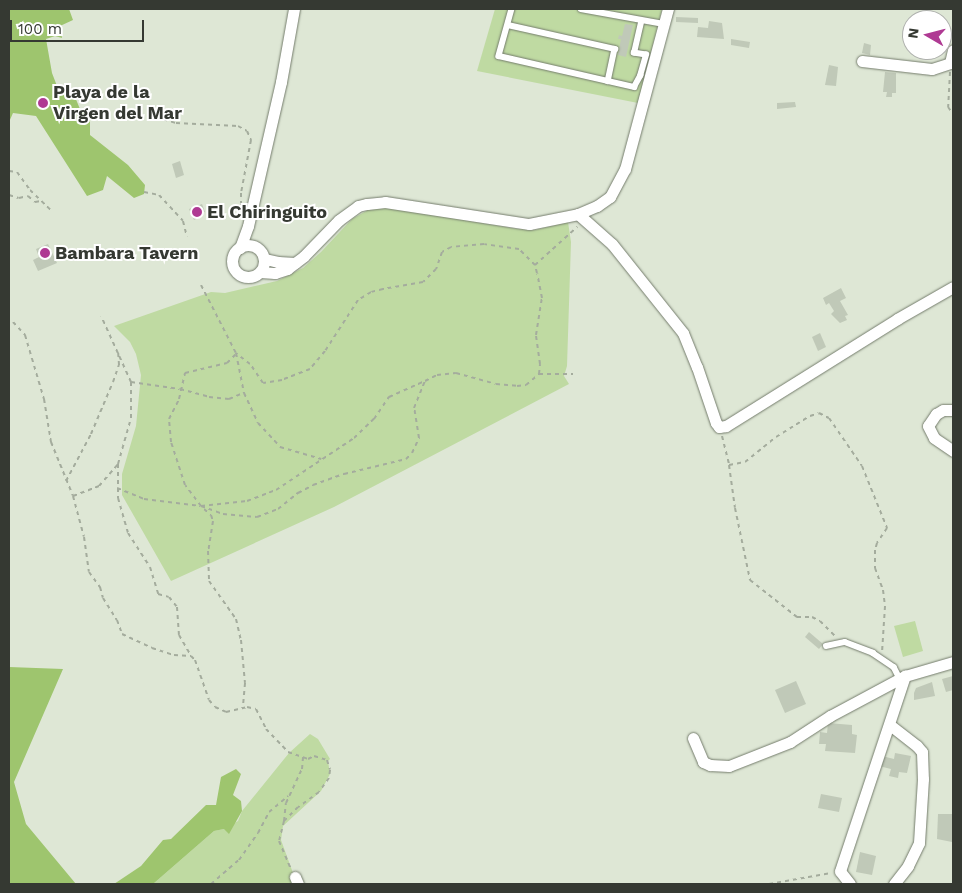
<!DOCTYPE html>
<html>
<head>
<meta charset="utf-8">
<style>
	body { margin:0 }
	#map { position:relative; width:962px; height:893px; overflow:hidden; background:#dee7d5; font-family:"Work Sans",sans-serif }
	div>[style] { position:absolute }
	.green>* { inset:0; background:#bfdaa2 }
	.water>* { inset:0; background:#9ec56e }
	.building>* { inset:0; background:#c0c9b8 }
	.path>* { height:2px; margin-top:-1px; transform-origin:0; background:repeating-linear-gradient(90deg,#a4ac9d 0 4px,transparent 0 8px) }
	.roads { filter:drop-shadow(0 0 1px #747c6c) drop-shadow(0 0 1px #747c6c) }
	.lane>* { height:5.5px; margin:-2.75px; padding:0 2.75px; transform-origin:2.75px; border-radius:2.75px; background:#fff }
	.street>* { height:11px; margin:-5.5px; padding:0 5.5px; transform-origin:5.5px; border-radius:5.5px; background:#fff }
	.street>.ring { margin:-5.5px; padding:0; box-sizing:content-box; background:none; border:11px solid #fff; border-radius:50% }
	.dots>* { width:14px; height:14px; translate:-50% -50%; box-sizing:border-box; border:2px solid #fff; border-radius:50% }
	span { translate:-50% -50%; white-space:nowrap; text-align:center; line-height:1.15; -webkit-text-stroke:4px #fff; paint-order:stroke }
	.poi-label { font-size:18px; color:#353932; font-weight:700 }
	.left { translate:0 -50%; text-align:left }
	.frame { position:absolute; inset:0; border:10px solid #353932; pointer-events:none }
	.north { position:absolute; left:902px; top:10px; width:50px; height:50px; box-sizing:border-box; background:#fff; border:1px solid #aeb0ad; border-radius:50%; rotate:278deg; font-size:14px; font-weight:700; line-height:20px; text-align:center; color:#353932 }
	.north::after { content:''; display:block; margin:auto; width:18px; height:22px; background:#af3a93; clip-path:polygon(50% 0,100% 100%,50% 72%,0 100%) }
	.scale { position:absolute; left:10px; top:20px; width:134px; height:22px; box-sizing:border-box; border:2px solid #353932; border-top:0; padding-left:6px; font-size:15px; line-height:18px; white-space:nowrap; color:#353932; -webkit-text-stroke:4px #fff; paint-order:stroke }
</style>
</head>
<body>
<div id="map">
	<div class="green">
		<div style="clip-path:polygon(495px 9px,662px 9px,638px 103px,477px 71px)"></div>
		<div style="clip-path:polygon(380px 206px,517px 229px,535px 230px,568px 222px,571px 242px,567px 366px,564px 376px,569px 384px,334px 507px,171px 581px,122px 495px,122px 474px,136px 426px,141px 375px,136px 354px,130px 342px,114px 326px,211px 292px,225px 293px,277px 281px,303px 268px,321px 252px,352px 219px,368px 210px)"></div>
		<div style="clip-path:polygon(915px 621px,923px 651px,903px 657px,894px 626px)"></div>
		<div style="clip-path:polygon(310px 734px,318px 739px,330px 759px,328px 761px,330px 774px,321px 791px,283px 826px,281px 840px,297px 884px,153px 884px,214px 831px,224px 829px,238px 821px,242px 811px,289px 753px)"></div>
	</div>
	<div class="water">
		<div style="clip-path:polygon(9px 9px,69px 9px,73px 20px,60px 26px,62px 38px,55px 36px,46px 39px,52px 73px,57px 86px,66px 88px,75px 97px,80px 109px,93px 112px,90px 121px,90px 135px,128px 165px,145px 185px,144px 194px,134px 198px,107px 176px,103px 190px,87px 196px,36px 116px,13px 113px,9px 122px)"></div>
		<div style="clip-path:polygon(9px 667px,63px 669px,14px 782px,26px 824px,76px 884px,9px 884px)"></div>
		<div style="clip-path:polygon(236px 769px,241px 774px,233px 795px,241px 801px,242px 811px,229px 834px,224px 829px,214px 831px,153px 884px,114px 884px,141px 866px,163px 840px,171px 839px,206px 805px,216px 805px,221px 777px)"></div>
	</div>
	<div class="building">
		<div style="clip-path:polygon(676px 17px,698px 18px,698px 23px,676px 22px)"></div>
		<div style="clip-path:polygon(709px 21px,722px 23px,724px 39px,697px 37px,698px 27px,708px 28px)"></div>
		<div style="clip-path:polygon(625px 24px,633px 25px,626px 57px,618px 55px,621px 39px,618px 39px,619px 35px,622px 36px)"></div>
		<div style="clip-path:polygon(731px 39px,750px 42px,749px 48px,731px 45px)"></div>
		<div style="clip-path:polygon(864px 43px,871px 45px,870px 55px,862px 53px)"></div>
		<div style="clip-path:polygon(829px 65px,838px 67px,836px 86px,825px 85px)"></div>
		<div style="clip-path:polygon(885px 72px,896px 73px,896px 93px,892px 93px,892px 97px,886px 97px,887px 92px,883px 92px)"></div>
		<div style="clip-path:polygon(795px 102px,796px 107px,777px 109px,777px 103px)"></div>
		<div style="clip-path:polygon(180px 161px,184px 175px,176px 178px,172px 164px)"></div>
		<div style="clip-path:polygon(202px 204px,205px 212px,201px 213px,202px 216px,194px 220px,189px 209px)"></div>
		<div style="clip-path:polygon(48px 244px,57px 263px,38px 271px,33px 260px,39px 257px,36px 249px)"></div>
		<div style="clip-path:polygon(841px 288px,846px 298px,840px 301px,848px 315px,845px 316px,847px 320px,840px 323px,831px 314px,834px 311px,829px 303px,826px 305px,823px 298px)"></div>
		<div style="clip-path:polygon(820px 333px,826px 347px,818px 351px,812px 337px)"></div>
		<div style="clip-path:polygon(809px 632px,823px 644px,819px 649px,805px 637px)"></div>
		<div style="clip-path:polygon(953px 676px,953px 690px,946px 692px,942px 679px)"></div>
		<div style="clip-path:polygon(796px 681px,806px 704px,785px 713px,775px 690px)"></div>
		<div style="clip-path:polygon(932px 682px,935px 696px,914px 700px,914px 693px,916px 688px)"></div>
		<div style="clip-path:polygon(828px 723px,852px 725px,852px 734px,857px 735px,855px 753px,825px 751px,826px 744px,819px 744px,820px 732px,827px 733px)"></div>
		<div style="clip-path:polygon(895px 753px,911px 756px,907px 773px,899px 772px,898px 778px,889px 776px,891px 769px,879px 766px,882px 756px,894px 759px)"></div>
		<div style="clip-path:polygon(821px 794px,842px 798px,839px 812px,818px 808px)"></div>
		<div style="clip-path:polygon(938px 814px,953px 814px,952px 842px,937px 839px)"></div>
		<div style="clip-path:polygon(860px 852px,876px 856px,872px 875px,856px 872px)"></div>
	</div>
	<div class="path">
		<div style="left:950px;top:72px;width:35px;rotate:93deg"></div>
		<div style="left:948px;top:107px;width:9px;rotate:54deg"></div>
		<div style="left:156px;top:117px;width:21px;rotate:17deg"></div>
		<div style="left:176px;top:123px;width:62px;rotate:2.8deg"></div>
		<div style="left:238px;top:126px;width:10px;rotate:29deg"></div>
		<div style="left:247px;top:131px;width:10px;rotate:66deg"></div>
		<div style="left:251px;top:140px;width:54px;rotate:100.7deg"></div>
		<div style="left:241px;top:193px;width:16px;rotate:90deg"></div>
		<div style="left:9px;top:171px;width:8px;rotate:7deg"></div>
		<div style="left:17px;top:172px;width:22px;rotate:54deg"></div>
		<div style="left:30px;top:190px;width:29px;rotate:44deg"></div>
		<div style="left:144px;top:192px;width:15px;rotate:11deg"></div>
		<div style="left:159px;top:195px;width:35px;rotate:47deg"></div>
		<div style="left:183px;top:221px;width:16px;rotate:76deg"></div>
		<div style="left:9px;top:195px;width:10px;rotate:17deg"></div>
		<div style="left:19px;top:198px;width:9px;rotate:-13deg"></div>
		<div style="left:28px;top:196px;width:9px;rotate:41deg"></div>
		<div style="left:35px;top:202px;width:6px;rotate:-9deg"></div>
		<div style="left:535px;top:265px;width:57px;rotate:-42.1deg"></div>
		<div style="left:201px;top:285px;width:76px;rotate:62.8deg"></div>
		<div style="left:236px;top:353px;width:41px;rotate:78.7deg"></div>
		<div style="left:244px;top:393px;width:33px;rotate:65deg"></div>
		<div style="left:258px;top:423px;width:33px;rotate:47deg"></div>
		<div style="left:280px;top:447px;width:43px;rotate:16.3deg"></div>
		<div style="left:13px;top:322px;width:18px;rotate:47deg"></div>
		<div style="left:25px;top:335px;width:67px;rotate:73.5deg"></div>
		<div style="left:44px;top:399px;width:44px;rotate:80.8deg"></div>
		<div style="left:51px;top:442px;width:58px;rotate:67.8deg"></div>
		<div style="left:73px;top:496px;width:42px;rotate:75deg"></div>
		<div style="left:84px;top:537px;width:35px;rotate:82deg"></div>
		<div style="left:89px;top:572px;width:19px;rotate:54deg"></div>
		<div style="left:100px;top:587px;width:11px;rotate:75deg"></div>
		<div style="left:103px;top:598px;width:26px;rotate:58deg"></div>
		<div style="left:117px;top:620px;width:15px;rotate:70deg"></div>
		<div style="left:122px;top:634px;width:33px;rotate:25deg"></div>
		<div style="left:152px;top:648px;width:23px;rotate:18deg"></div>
		<div style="left:174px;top:655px;width:17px;rotate:3deg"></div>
		<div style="left:191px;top:656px;width:6px;rotate:45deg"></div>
		<div style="left:195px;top:660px;width:42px;rotate:70.7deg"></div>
		<div style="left:209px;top:700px;width:9px;rotate:49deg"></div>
		<div style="left:215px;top:707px;width:12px;rotate:24deg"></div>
		<div style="left:226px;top:712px;width:22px;rotate:-13deg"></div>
		<div style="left:247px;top:707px;width:9px;rotate:13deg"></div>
		<div style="left:256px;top:709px;width:22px;rotate:63deg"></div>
		<div style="left:266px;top:729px;width:32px;rotate:46deg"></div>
		<div style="left:288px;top:752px;width:21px;rotate:19deg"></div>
		<div style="left:308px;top:759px;width:7px;rotate:-27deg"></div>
		<div style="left:314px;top:756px;width:14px;rotate:17deg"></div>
		<div style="left:327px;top:760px;width:10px;rotate:73deg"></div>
		<div style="left:330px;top:770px;width:8px;rotate:97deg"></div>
		<div style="left:329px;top:778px;width:17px;rotate:126deg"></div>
		<div style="left:319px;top:792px;width:26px;rotate:144deg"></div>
		<div style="left:298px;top:807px;width:20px;rotate:135deg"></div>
		<div style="left:284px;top:821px;width:21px;rotate:104deg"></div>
		<div style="left:279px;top:841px;width:30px;rotate:67deg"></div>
		<div style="left:539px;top:374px;width:34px"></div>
		<div style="left:131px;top:382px;width:49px;rotate:8.1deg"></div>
		<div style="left:180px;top:389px;width:30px;rotate:15deg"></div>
		<div style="left:209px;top:397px;width:20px;rotate:6deg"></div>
		<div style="left:229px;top:399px;width:15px;rotate:-23deg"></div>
		<div style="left:722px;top:436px;width:30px;rotate:76deg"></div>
		<div style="left:729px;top:465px;width:16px;rotate:-11deg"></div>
		<div style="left:745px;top:462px;width:40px;rotate:-39deg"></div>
		<div style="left:776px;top:437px;width:40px;rotate:-32deg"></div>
		<div style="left:810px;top:416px;width:9px;rotate:-18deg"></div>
		<div style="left:819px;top:413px;width:11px;rotate:27deg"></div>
		<div style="left:829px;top:418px;width:58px;rotate:55.5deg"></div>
		<div style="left:862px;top:466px;width:67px;rotate:68deg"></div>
		<div style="left:887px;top:528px;width:18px;rotate:124deg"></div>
		<div style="left:877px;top:543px;width:7px;rotate:106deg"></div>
		<div style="left:875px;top:550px;width:18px;rotate:90deg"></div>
		<div style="left:875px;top:568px;width:23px;rotate:70deg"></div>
		<div style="left:883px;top:590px;width:16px;rotate:83deg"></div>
		<div style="left:885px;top:606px;width:46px;rotate:93.7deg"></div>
		<div style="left:118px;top:464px;width:34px;rotate:90deg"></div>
		<div style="left:118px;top:498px;width:36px;rotate:74deg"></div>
		<div style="left:128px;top:533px;width:40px;rotate:57.1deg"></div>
		<div style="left:150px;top:567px;width:28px;rotate:73deg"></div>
		<div style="left:158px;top:594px;width:11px;rotate:15deg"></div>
		<div style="left:169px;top:597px;width:13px;rotate:51deg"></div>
		<div style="left:177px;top:607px;width:28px;rotate:86deg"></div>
		<div style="left:179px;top:635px;width:24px;rotate:60deg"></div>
		<div style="left:729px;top:465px;width:43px;rotate:82.1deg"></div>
		<div style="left:735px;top:508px;width:74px;rotate:78.2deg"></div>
		<div style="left:750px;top:580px;width:60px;rotate:38.2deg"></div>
		<div style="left:797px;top:617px;width:15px"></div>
		<div style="left:812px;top:617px;width:9px;rotate:27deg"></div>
		<div style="left:820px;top:621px;width:23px;rotate:45deg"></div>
		<div style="left:66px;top:481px;width:53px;rotate:-62deg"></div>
		<div style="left:91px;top:434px;width:56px;rotate:-67.1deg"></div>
		<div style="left:113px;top:382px;width:18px;rotate:-71deg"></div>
		<div style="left:119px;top:365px;width:13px;rotate:-94deg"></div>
		<div style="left:117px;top:488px;width:29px;rotate:22deg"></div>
		<div style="left:144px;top:499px;width:57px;rotate:7deg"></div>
		<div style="left:201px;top:506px;width:23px;rotate:20deg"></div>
		<div style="left:223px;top:514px;width:34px;rotate:5deg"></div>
		<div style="left:257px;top:517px;width:22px;rotate:-21deg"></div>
		<div style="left:278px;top:509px;width:26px;rotate:-39deg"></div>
		<div style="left:298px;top:493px;width:17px;rotate:-28deg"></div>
		<div style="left:313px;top:485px;width:33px;rotate:-20deg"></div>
		<div style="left:344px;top:474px;width:64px;rotate:-13.6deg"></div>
		<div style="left:406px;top:459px;width:8px;rotate:-45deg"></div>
		<div style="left:412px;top:453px;width:17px;rotate:-65deg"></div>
		<div style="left:419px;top:438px;width:30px;rotate:-99deg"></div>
		<div style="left:414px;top:408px;width:29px;rotate:-68deg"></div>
		<div style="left:425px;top:381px;width:13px;rotate:-27deg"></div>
		<div style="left:437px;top:375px;width:19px;rotate:-6deg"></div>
		<div style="left:456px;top:373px;width:41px;rotate:15.4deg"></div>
		<div style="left:496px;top:384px;width:21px;rotate:5deg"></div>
		<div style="left:517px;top:386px;width:9px;rotate:-6deg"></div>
		<div style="left:526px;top:385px;width:17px;rotate:-40deg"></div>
		<div style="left:539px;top:374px;width:10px;rotate:-84deg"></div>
		<div style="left:540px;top:364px;width:29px;rotate:-98deg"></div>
		<div style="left:536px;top:335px;width:37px;rotate:-81deg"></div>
		<div style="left:542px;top:298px;width:25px;rotate:-101deg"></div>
		<div style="left:537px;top:273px;width:8px;rotate:-104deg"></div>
		<div style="left:535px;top:265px;width:23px;rotate:-135deg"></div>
		<div style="left:519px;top:249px;width:35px;rotate:-172deg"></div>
		<div style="left:484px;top:244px;width:33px;rotate:175deg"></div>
		<div style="left:451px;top:247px;width:10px;rotate:151deg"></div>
		<div style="left:442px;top:252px;width:18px;rotate:109deg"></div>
		<div style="left:436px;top:269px;width:18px;rotate:135deg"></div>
		<div style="left:423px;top:282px;width:41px;rotate:170.1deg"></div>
		<div style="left:383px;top:289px;width:12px;rotate:166deg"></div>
		<div style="left:371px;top:292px;width:15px;rotate:148deg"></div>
		<div style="left:358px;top:300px;width:61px;rotate:122.9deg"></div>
		<div style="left:325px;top:351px;width:23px;rotate:130deg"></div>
		<div style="left:310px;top:369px;width:30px;rotate:159deg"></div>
		<div style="left:282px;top:380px;width:19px;rotate:171deg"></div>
		<div style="left:263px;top:383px;width:23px;rotate:-124deg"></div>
		<div style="left:250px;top:364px;width:18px;rotate:-142deg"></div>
		<div style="left:73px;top:496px;width:28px;rotate:-21deg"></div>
		<div style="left:99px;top:486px;width:29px;rotate:-49deg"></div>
		<div style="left:118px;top:464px;width:48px;rotate:-74.2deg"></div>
		<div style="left:131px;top:418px;width:36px;rotate:-90deg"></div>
		<div style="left:131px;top:382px;width:72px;rotate:-114.4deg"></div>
		<div style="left:201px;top:506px;width:26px;rotate:-127deg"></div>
		<div style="left:185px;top:485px;width:45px;rotate:-108deg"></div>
		<div style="left:171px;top:442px;width:23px;rotate:-95deg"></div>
		<div style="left:169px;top:419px;width:22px;rotate:-63deg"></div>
		<div style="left:179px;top:399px;width:27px;rotate:-77deg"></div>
		<div style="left:185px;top:373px;width:43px;rotate:-13.4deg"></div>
		<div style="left:227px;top:363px;width:13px;rotate:-45deg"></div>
		<div style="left:201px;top:506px;width:46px;rotate:-6.2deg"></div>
		<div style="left:247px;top:501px;width:31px;rotate:-21deg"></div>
		<div style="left:276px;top:490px;width:94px;rotate:-33.7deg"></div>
		<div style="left:354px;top:438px;width:28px;rotate:-44deg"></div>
		<div style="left:374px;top:419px;width:27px;rotate:-56deg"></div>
		<div style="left:389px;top:397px;width:37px;rotate:-24deg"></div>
		<div style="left:204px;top:509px;width:9px;rotate:41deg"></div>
		<div style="left:211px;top:515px;width:6px;rotate:72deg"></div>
		<div style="left:213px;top:521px;width:30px;rotate:99deg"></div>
		<div style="left:208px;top:551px;width:30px;rotate:88deg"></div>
		<div style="left:209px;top:581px;width:47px;rotate:54.6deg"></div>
		<div style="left:236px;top:619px;width:22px;rotate:77deg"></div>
		<div style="left:241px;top:640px;width:43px;rotate:84.7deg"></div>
		<div style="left:245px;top:683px;width:25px;rotate:95deg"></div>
		<div style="left:284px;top:821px;width:18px;rotate:-84deg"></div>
		<div style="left:286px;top:803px;width:38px;rotate:-65deg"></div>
		<div style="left:302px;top:769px;width:12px;rotate:-85deg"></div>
		<div style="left:211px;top:884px;width:37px;rotate:-41deg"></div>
		<div style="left:239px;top:860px;width:33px;rotate:-55deg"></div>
		<div style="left:258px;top:833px;width:24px;rotate:-62deg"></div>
		<div style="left:269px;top:812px;width:25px;rotate:-40deg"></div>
		<div style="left:769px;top:884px;width:63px;rotate:-10.1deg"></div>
	</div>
	<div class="roads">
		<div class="lane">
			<div style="left:512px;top:9px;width:49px;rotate:105.5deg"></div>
			<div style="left:499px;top:56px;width:139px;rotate:12.9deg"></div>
			<div style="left:634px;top:87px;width:13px;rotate:-61deg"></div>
			<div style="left:640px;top:76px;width:22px;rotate:-74deg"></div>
			<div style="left:646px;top:55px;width:12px;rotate:-171deg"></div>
			<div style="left:634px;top:53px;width:32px;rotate:-77deg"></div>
			<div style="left:581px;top:9px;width:84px;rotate:10.2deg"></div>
			<div style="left:508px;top:25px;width:110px;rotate:12.6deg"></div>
			<div style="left:615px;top:49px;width:33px;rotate:102deg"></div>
			<div style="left:826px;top:646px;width:19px;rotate:-12deg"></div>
			<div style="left:845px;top:642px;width:30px;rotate:21deg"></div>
			<div style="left:873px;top:653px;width:25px;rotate:34deg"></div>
			<div style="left:894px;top:667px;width:13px;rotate:63deg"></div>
		</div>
		<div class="street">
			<div style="left:862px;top:61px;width:70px;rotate:6.5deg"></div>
			<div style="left:932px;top:69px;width:19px;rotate:-18deg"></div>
			<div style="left:950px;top:63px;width:13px;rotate:-77deg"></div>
			<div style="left:578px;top:214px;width:45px;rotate:41.4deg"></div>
			<div style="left:612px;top:244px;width:114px;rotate:51.4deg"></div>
			<div style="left:683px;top:333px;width:37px;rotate:68deg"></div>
			<div style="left:697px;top:367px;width:59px;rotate:71.3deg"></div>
			<div style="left:716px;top:423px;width:5px;rotate:53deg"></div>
			<div style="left:719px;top:427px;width:7px;rotate:-8deg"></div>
			<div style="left:726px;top:426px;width:202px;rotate:-32deg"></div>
			<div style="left:897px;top:319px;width:64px;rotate:-29.7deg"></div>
			<div class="ring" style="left:232px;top:245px;width:21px;height:21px"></div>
			<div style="left:240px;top:248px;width:23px;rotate:-70deg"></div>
			<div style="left:248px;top:226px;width:148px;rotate:-77.1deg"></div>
			<div style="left:281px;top:82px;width:74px;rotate:-79.9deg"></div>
			<div style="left:265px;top:259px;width:13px;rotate:13deg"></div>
			<div style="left:278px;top:262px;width:17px;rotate:3deg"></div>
			<div style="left:260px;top:272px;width:15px;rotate:4deg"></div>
			<div style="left:275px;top:273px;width:13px;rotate:-18deg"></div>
			<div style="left:287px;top:269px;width:21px;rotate:-37deg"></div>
			<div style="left:304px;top:256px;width:50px;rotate:-45.8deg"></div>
			<div style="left:339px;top:220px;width:24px;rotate:-36deg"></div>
			<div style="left:358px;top:206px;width:9px;rotate:-13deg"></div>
			<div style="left:367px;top:204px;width:18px;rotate:-6deg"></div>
			<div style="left:385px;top:202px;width:146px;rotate:8.7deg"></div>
			<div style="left:529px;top:224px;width:50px;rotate:-11.5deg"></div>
			<div style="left:578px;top:214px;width:21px;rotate:-23deg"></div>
			<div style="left:597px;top:206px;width:16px;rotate:-35deg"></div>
			<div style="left:610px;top:197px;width:32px;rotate:-62deg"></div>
			<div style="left:625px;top:169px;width:166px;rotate:-75deg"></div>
			<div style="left:953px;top:410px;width:10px;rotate:180deg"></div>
			<div style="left:943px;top:410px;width:8px;rotate:150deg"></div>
			<div style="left:936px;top:414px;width:14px;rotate:124deg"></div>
			<div style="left:928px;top:426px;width:13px;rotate:63deg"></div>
			<div style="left:934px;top:438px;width:23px;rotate:34deg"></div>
			<div style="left:890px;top:725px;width:34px;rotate:38deg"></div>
			<div style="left:917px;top:746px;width:8px;rotate:50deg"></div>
			<div style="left:922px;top:752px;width:27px;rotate:88deg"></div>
			<div style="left:923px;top:779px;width:64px;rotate:93.6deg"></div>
			<div style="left:919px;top:843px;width:25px;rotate:116deg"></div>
			<div style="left:908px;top:866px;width:23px;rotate:128deg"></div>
			<div style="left:693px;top:738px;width:26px;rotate:67deg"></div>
			<div style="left:703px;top:762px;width:8px;rotate:23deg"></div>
			<div style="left:710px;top:765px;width:19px;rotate:3deg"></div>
			<div style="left:729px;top:766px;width:66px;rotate:-21.5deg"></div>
			<div style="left:790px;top:742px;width:48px;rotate:-33deg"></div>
			<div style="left:830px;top:716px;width:85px;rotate:-28.1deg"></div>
			<div style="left:905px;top:676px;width:50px;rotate:-16.3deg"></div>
			<div style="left:295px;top:877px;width:8px;rotate:67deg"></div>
			<div style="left:850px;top:884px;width:16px;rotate:-128deg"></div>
			<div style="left:840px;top:871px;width:206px;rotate:-71.6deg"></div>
		</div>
	</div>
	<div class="dots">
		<div style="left:43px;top:103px;background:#af3a93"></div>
		<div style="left:197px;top:212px;background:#af3a93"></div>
		<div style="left:45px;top:253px;background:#af3a93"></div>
	</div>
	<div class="poi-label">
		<span class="left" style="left:53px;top:103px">Playa de la<br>Virgen del Mar</span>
		<span class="left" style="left:207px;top:212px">El Chiringuito</span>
		<span class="left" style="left:55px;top:253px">Bambara Tavern</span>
	</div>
	<div class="frame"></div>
	<div class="north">N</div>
	<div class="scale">100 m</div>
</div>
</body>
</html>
